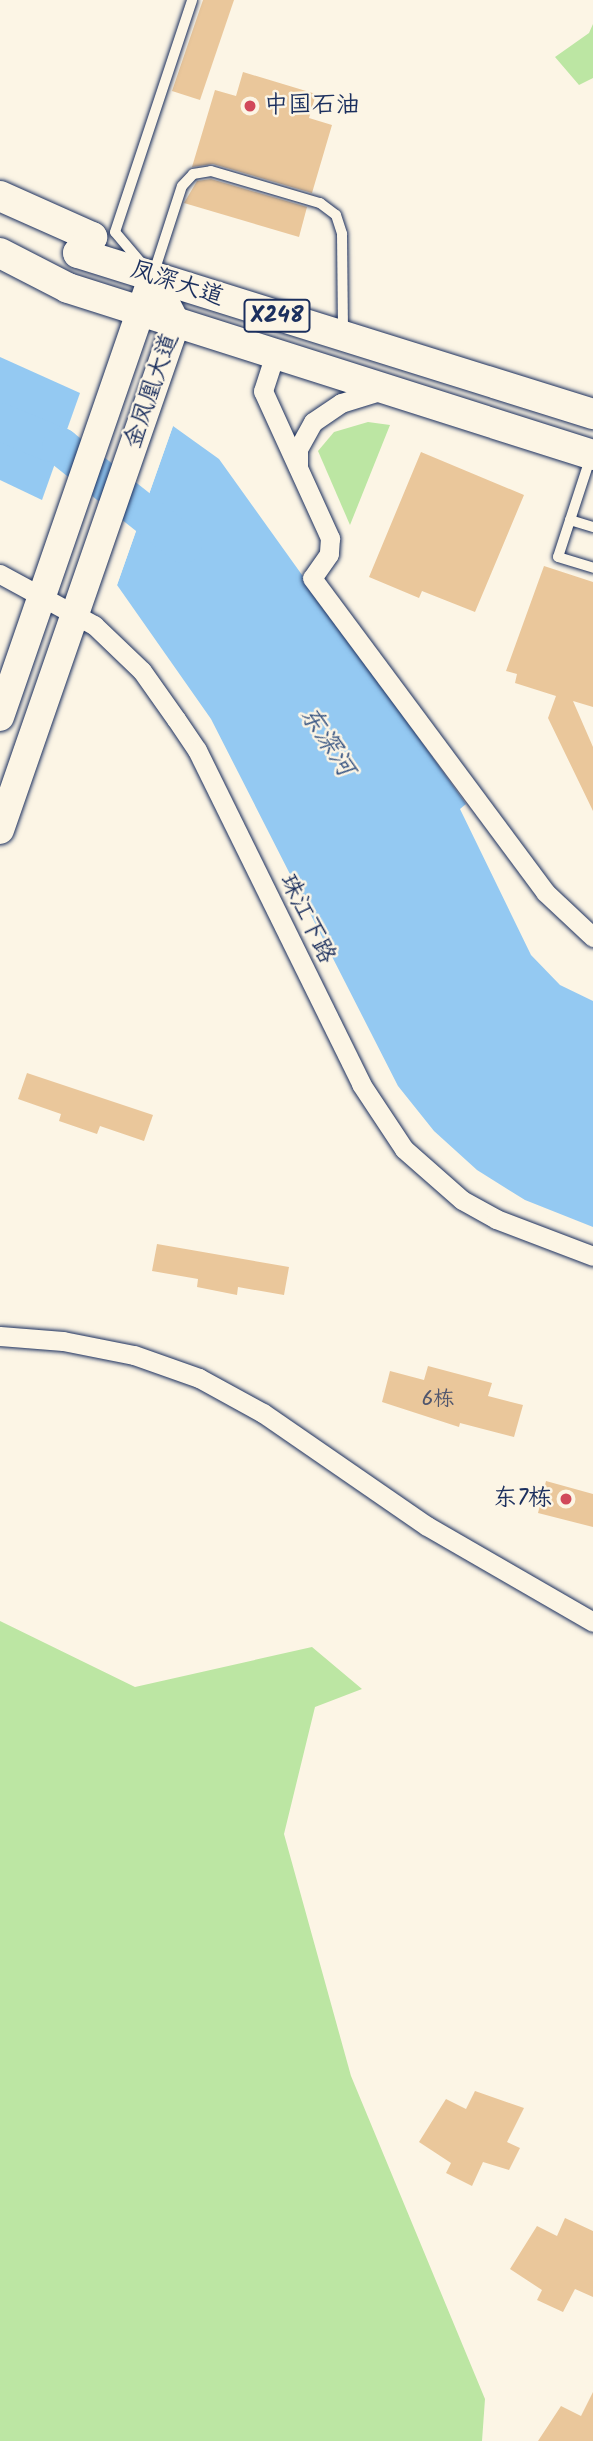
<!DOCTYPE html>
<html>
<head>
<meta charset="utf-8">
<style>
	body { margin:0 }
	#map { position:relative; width:593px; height:2441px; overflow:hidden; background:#fcf5e5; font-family:Kalam,"LXGW WenKai TC",sans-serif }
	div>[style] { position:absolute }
	.green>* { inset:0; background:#bce6a3 }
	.water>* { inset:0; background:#94c9f2 }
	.pier>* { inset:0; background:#fcf5e5 }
	.river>* { height:38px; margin:-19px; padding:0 19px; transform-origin:19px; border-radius:19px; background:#94c9f2 }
	.building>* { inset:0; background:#eac79b }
	.roads { filter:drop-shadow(0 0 2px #1b2f5e) drop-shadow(0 0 2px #1b2f5e) }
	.lane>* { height:10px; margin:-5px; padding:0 5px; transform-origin:5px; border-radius:5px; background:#fcf5e5 }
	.street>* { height:19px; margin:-9.5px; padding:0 9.5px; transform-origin:9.5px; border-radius:9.5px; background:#fcf5e5 }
	.secondary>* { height:28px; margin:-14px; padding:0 14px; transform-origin:14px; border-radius:14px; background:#fcf5e5 }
	.primary>* { height:30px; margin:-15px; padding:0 15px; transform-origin:15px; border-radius:15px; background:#fcf5e5 }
	.dots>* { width:19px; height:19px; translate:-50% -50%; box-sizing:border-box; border:4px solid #fcf5e5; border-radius:50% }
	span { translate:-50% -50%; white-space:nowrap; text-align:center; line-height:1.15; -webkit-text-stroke:5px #fcf5e5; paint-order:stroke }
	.number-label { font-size:21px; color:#4f556d }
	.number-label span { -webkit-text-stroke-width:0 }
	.shield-label span { padding:2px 5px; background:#fcf5e5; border:2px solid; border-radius:5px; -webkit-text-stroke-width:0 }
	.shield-label { font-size:23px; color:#1b2f5e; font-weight:700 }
	.poi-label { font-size:24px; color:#1b2f5e }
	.left { translate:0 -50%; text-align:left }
	.right { translate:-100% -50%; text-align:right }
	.street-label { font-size:24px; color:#1b2f5e }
	.water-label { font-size:26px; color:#395683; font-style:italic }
</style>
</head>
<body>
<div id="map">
	<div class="green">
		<div style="clip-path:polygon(593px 24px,593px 78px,579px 85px,555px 57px,589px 33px)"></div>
		<div style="clip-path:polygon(368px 422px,390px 425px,350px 525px,318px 451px,334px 432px)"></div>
		<div style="clip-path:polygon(0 1621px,135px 1687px,312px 1647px,362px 1689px,315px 1707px,284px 1834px,351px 2076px,485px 2399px,482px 2441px,0 2441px)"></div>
	</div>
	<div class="water">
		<div style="clip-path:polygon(0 357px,80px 393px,42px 500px,0 480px)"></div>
		<div style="clip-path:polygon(173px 426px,219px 459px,466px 804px,460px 809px,531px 955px,560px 985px,593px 1001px,593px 1227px,525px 1200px,477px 1170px,434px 1131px,398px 1086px,211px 719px,117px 585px)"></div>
	</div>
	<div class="pier">
		<div style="clip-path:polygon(174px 423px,117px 585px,114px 583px,170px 425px)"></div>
	</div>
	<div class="river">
		<div style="left:0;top:422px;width:66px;rotate:22.3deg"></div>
		<div style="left:61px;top:447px;width:156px;rotate:38.5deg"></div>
	</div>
	<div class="building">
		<div style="clip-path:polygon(203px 0,234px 0,200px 100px,172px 91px)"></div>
		<div style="clip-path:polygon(243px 72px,316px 94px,309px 118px,332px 125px,312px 193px,213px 164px,192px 167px,215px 90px,236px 96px)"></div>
		<div style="clip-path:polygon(211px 179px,307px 207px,299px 237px,184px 203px,197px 181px)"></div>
		<div style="clip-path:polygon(421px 452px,524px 495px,475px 612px,422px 591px,419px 598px,369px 577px)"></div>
		<div style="clip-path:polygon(544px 566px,593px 582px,593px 707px,573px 701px,593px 747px,593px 811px,548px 718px,556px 696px,515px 683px,517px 674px,506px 671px)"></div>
		<div style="clip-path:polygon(27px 1073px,153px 1115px,144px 1141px,100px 1126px,97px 1134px,59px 1121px,61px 1114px,18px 1099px)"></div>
		<div style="clip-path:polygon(157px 1244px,289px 1267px,284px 1295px,238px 1287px,237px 1295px,197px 1287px,198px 1279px,152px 1271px)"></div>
		<div style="clip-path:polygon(428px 1366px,492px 1383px,488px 1396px,523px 1405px,514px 1437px,460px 1423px,459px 1427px,382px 1402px,390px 1371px,424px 1380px)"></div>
		<div style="clip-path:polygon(546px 1481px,593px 1494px,593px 1527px,538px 1513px)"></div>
		<div style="clip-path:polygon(475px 2091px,524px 2108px,507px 2142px,520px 2148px,509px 2170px,483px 2162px,472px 2186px,446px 2173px,451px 2163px,419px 2142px,446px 2099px,466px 2109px)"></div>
		<div style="clip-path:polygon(565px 2218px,593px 2231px,593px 2297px,575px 2289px,563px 2312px,537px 2300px,542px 2290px,510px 2269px,537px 2226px,557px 2236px)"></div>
		<div style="clip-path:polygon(593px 2392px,593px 2441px,538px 2441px,561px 2406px,581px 2416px)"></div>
	</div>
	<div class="roads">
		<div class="lane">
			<div style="left:143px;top:265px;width:43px;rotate:-130.3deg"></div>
			<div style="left:115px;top:232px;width:244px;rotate:-71.6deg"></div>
			<div style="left:154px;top:272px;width:90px;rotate:-72deg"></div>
			<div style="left:182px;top:186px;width:16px;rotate:-47deg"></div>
			<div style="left:193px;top:174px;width:18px;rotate:-9deg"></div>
			<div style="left:211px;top:171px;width:114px;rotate:16.4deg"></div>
			<div style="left:320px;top:203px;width:20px;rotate:37deg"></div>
			<div style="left:336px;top:215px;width:20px;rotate:72deg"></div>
			<div style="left:342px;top:234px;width:98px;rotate:89.4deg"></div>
			<div style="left:591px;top:456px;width:106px;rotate:108.1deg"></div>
			<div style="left:558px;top:557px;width:37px;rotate:17deg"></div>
			<div style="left:570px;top:520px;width:24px;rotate:17deg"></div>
		</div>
		<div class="street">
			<div style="left:275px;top:354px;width:39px;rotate:108deg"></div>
			<div style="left:263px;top:391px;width:162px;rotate:65.5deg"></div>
			<div style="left:330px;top:538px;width:16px;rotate:94deg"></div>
			<div style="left:329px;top:554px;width:29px;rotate:125deg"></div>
			<div style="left:312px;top:578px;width:391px;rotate:53.4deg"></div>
			<div style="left:545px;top:892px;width:66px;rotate:43.2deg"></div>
			<div style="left:298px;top:467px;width:18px;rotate:-90deg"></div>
			<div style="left:298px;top:449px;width:31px;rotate:-61deg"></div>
			<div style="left:313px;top:422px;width:34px;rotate:-34deg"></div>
			<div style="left:341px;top:403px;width:44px;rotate:-17.2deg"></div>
			<div style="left:0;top:574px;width:107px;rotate:28.5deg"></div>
			<div style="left:94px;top:625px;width:66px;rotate:43.8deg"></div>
			<div style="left:142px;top:671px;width:59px;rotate:54.7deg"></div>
			<div style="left:176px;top:719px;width:37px;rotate:56deg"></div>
			<div style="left:197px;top:750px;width:372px;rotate:63.8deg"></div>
			<div style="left:361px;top:1084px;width:78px;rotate:56.5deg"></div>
			<div style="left:404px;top:1149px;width:77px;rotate:41.3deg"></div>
			<div style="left:462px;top:1200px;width:39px;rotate:29deg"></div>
			<div style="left:496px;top:1219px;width:104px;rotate:20.9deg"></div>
			<div style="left:0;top:1336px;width:63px;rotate:4.5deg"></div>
			<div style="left:63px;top:1341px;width:72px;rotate:11.2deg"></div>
			<div style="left:134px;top:1355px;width:69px;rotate:19.5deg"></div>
			<div style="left:199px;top:1378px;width:73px;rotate:28.7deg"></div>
			<div style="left:263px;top:1413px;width:199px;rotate:34.6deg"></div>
			<div style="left:427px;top:1526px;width:192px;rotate:30deg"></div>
		</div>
		<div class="secondary">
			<div style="left:0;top:717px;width:452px;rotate:-70.9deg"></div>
			<div style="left:0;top:830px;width:537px;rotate:-70.86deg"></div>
			<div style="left:176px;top:323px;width:53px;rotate:-117.1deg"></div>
		</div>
		<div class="primary">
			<div style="left:0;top:196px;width:101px;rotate:24deg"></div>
			<div style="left:92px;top:237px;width:21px;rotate:131deg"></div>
			<div style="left:78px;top:253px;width:540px;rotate:17.36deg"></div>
			<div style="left:0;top:253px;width:76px;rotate:27.2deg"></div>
			<div style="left:68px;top:288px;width:551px;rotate:17.65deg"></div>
		</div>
	</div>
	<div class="dots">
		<div style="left:250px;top:106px;background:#d1495b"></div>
		<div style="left:566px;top:1499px;background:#d1495b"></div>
	</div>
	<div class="number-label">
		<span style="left:438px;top:1400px">6栋</span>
	</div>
	<div class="shield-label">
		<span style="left:277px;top:316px">X248</span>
	</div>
	<div class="poi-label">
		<span class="left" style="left:264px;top:106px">中国石油</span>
		<span class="right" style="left:552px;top:1499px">东7栋</span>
	</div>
	<div class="street-label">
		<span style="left:177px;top:284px;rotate:18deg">凤深大道</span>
		<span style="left:152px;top:391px;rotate:-71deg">金凤凰大道</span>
		<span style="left:307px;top:919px;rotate:64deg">珠江下路</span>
	</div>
	<div class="water-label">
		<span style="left:326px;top:742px;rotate:57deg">东深河</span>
	</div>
</div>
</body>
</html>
